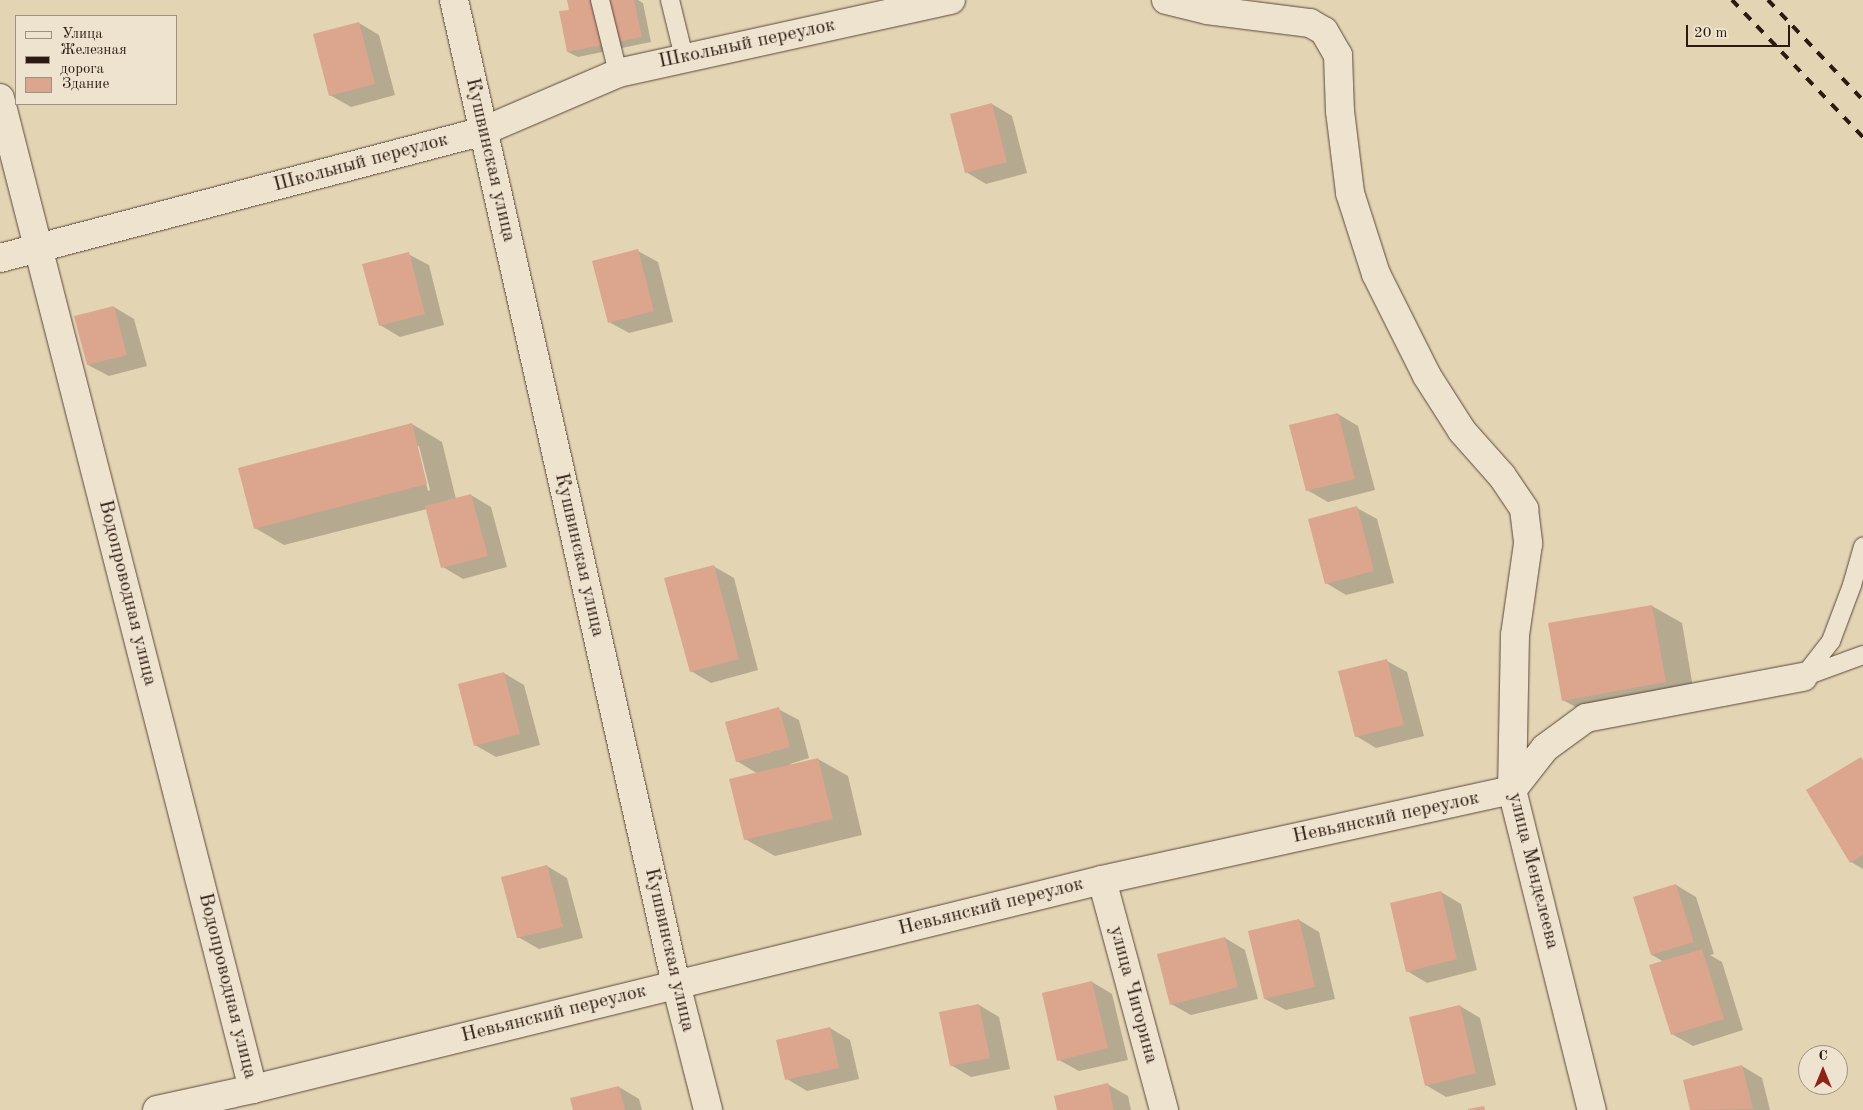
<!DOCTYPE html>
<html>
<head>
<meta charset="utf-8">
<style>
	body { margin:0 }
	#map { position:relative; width:1863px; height:1110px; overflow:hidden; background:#e3d4b4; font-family:"Old Standard TT",serif }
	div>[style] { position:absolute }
	.shadow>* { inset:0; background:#0003 }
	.building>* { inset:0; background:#dba58e }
	.roads { filter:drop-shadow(0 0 1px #5a483a) drop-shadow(0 0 1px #5a483a) }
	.lane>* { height:18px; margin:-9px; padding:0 9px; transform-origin:9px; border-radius:9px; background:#ede3ce }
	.street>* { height:28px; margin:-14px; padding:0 14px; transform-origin:14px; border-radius:14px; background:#ede3ce }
	.secondary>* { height:28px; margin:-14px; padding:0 14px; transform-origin:14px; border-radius:14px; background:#ede3ce }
	.rail>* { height:4px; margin-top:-2px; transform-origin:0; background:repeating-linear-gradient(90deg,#2c1911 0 9px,transparent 0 18px) }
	span { translate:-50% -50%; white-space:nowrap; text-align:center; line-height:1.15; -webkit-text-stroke:4px #ede3ce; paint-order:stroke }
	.street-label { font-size:20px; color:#2c1911 }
	.legend { position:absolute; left:15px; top:15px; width:162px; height:90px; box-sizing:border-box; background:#ede3ce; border:1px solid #a09282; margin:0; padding:6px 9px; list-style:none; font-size:15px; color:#2c1911 }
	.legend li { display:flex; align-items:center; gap:10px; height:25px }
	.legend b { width:25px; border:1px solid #a09282 }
	.north { position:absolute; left:1798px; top:1045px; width:50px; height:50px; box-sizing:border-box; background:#ede3ce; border:1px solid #a09282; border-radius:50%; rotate:0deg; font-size:14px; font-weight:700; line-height:20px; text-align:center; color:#2c1911 }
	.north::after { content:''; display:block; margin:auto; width:18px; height:22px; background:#8f2418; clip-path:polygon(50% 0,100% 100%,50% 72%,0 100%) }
	.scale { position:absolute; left:1686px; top:25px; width:104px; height:22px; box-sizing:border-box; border:2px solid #2c1911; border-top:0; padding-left:6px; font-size:15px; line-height:18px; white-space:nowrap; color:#2c1911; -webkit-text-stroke:4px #ede3ce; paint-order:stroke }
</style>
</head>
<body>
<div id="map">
	<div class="shadow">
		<div style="clip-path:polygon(568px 0,638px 0,643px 3px,651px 42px,578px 57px,568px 52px,571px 11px)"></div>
		<div style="clip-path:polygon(359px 23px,379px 35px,395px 95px,351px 107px,330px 95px)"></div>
		<div style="clip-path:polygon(992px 104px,1012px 116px,1027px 173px,986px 184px,966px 172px)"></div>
		<div style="clip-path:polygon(638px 251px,658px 262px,673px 322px,629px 333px,609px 322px)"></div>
		<div style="clip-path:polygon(408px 254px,429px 265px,444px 325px,400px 337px,380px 325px)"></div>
		<div style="clip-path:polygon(114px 307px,134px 319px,147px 366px,109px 376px,88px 365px)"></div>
		<div style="clip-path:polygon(1338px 414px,1358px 426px,1375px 490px,1328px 502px,1307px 490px)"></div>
		<div style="clip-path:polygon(evenodd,412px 424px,442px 442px,456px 499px,471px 495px,491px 507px,507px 567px,463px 579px,443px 567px,427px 509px,284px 545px,255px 528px,412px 424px,416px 446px,419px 446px,430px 490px,428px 491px,416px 446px)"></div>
		<div style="clip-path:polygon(1357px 508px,1377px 519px,1394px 583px,1346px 595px,1326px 583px)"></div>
		<div style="clip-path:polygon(713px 566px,734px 578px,758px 670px,711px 683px,691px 671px)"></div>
		<div style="clip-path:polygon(1652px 606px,1682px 623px,1695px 699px,1593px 717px,1563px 700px)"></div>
		<div style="clip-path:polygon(1387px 661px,1407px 672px,1424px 736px,1376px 748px,1356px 736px)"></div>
		<div style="clip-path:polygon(504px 673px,524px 685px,540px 745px,496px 757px,475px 745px)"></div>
		<div style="clip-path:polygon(778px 709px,799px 720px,809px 758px,790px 764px,791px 766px,818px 759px,848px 776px,862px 835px,775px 856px,745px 839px,758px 774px,737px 761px)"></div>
		<div style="clip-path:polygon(1861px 759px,1863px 760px,1863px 869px,1851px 862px)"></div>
		<div style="clip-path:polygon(547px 866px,567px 878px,583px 938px,539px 949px,518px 937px)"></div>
		<div style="clip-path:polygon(1676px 885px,1696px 897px,1714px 954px,1710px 955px,1722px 962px,1743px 1030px,1693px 1046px,1672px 1034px,1664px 962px,1652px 955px)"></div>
		<div style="clip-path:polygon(1441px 892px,1461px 904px,1477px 970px,1427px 983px,1407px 971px)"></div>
		<div style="clip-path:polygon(1299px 920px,1319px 932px,1335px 999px,1286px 1010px,1265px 999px)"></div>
		<div style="clip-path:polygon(1225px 938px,1245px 950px,1258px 999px,1191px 1015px,1171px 1004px)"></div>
		<div style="clip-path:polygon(1092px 982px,1112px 994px,1128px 1060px,1079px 1071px,1059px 1060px)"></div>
		<div style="clip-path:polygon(979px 1005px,999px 1017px,1010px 1069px,971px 1077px,951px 1065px)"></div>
		<div style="clip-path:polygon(1460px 1006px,1480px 1018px,1496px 1085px,1446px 1097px,1426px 1085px)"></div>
		<div style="clip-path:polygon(830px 1028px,850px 1040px,859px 1079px,807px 1091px,787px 1079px)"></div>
		<div style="clip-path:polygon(1742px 1066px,1762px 1078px,1770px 1110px,1692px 1110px,1684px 1081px)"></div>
		<div style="clip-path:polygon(1107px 1084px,1128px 1096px,1131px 1110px,1058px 1110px)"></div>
		<div style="clip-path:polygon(619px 1087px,639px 1099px,642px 1110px,575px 1110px)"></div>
	</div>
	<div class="building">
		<div style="clip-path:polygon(567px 0,634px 0,642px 37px,567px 52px,559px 11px,569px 10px)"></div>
		<div style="clip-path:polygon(359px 22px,375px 84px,329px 96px,313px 34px)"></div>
		<div style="clip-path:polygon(992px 103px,1007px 162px,965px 173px,950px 114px)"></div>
		<div style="clip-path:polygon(638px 249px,654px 311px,608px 323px,592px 261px)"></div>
		<div style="clip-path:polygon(409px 252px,425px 314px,379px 326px,362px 264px)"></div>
		<div style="clip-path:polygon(114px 306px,127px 355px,87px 365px,74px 316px)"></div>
		<div style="clip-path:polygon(1338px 413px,1355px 479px,1306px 491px,1289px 425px)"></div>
		<div style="clip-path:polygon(412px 423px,427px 484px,254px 529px,238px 468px)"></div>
		<div style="clip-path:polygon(471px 494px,488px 556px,441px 568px,425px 506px)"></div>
		<div style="clip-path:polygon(1357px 506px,1374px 571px,1325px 584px,1308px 519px)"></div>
		<div style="clip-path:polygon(714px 565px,739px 659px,690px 672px,664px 578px)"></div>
		<div style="clip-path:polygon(1652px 605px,1666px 682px,1562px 701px,1548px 623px)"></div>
		<div style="clip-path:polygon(1387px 659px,1404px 725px,1355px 737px,1338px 671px)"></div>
		<div style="clip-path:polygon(504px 672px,520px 734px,474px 746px,458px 684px)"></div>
		<div style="clip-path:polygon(779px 707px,790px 747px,736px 762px,725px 722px)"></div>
		<div style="clip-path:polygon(1861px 757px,1863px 761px,1863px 855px,1850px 863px,1806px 790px)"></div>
		<div style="clip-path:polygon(818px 758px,833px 819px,744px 840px,729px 779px)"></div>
		<div style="clip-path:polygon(547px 865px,563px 927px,517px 938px,501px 877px)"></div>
		<div style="clip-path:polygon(1676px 884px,1694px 942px,1651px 955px,1633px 897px)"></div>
		<div style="clip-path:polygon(1441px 891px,1457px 959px,1406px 972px,1390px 903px)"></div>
		<div style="clip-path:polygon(1299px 919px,1315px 987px,1264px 999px,1248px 931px)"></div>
		<div style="clip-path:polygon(1225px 937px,1238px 987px,1170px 1005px,1157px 954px)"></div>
		<div style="clip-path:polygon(1702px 949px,1724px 1019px,1671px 1035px,1649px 965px)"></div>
		<div style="clip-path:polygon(1092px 981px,1108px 1048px,1057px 1061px,1042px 993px)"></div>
		<div style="clip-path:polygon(979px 1004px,990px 1058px,950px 1066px,939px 1012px)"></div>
		<div style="clip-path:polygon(1460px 1005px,1476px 1073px,1425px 1086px,1409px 1017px)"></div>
		<div style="clip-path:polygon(830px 1027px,839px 1068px,785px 1080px,776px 1040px)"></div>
		<div style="clip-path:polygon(1742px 1065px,1753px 1109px,1690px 1110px,1683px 1080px)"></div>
		<div style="clip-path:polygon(1108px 1083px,1114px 1110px,1057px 1110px,1054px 1096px)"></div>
		<div style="clip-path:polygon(619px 1086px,625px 1110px,573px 1110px,570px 1098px)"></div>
		<div style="clip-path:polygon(1484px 1106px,1485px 1110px,1468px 1110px,1468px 1109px)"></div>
	</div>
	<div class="roads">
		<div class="lane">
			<div style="left:600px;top:0;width:75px;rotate:76.1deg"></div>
			<div style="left:670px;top:0;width:59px;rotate:76.2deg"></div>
			<div style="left:1803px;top:677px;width:46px;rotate:-52.1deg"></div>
			<div style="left:1831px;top:641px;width:60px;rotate:-69.4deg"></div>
			<div style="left:1852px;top:585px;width:40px;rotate:-74deg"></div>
			<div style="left:1803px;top:677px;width:64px;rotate:-20.1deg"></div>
		</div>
		<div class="street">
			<div style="left:1166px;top:0;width:42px;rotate:13.7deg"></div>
			<div style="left:1207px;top:10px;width:104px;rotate:7.2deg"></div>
			<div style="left:1310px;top:23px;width:16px;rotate:30deg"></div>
			<div style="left:1324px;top:31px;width:28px;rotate:60deg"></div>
			<div style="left:1338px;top:55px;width:56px;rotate:88deg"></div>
			<div style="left:1340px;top:111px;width:83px;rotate:83deg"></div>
			<div style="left:1350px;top:193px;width:85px;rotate:72.2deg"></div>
			<div style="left:1376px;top:274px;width:114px;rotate:63.4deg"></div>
			<div style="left:1427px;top:376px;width:65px;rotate:57.5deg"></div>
			<div style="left:1462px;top:431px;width:60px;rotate:48.4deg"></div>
			<div style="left:1502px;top:476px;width:40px;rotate:56deg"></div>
			<div style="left:1524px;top:509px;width:35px;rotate:83deg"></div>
			<div style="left:1528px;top:544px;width:92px;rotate:98.1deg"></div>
			<div style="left:1515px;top:635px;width:155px;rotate:91.1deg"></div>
			<div style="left:1512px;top:790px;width:330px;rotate:76deg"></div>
			<div style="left:0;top:98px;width:1023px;rotate:75.68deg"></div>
			<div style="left:0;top:258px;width:499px;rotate:-14.7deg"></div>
			<div style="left:483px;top:131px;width:147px;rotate:-23.2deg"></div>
			<div style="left:618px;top:73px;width:341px;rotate:-12.4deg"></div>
			<div style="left:1102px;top:880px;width:238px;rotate:74.9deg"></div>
			<div style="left:157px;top:1110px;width:98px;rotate:-12.3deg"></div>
			<div style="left:253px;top:1089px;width:874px;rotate:-13.83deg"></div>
			<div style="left:1102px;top:880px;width:420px;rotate:-12.4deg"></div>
			<div style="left:1512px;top:790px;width:53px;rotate:-51.8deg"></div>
			<div style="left:1545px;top:748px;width:51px;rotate:-36.2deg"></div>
			<div style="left:1586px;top:718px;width:221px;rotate:-10.7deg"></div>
		</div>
		<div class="secondary">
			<div style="left:454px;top:0;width:1009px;rotate:77.29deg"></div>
			<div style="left:676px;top:984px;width:130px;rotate:75.7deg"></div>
		</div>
	</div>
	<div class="rail">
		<div style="left:1732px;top:0;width:190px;rotate:46.3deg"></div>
		<div style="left:1768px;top:0;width:138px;rotate:46.5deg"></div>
	</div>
	<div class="street-label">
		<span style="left:747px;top:44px;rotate:-12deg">Школьный переулок</span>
		<span style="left:490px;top:160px;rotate:77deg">Кушвинская улица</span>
		<span style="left:361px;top:163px;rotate:-15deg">Школьный переулок</span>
		<span style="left:579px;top:555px;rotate:77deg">Кушвинская улица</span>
		<span style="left:127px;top:593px;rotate:76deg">Водопроводная улица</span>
		<span style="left:1386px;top:818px;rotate:-12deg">Невьянский переулок</span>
		<span style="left:1533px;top:871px;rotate:76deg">улица Менделеева</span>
		<span style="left:991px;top:907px;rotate:-14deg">Невьянский переулок</span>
		<span style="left:669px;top:950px;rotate:77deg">Кушвинская улица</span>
		<span style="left:227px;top:986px;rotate:76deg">Водопроводная улица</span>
		<span style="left:1133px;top:995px;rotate:75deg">улица Чигорина</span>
		<span style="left:554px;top:1014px;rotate:-14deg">Невьянский переулок</span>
	</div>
	<ul class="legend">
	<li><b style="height:6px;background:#ede3ce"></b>Улица</li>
	<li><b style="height:6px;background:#2c1911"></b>Железная дорога</li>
	<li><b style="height:14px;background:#dba58e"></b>Здание</li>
	</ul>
	<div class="north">С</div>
	<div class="scale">20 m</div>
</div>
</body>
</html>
